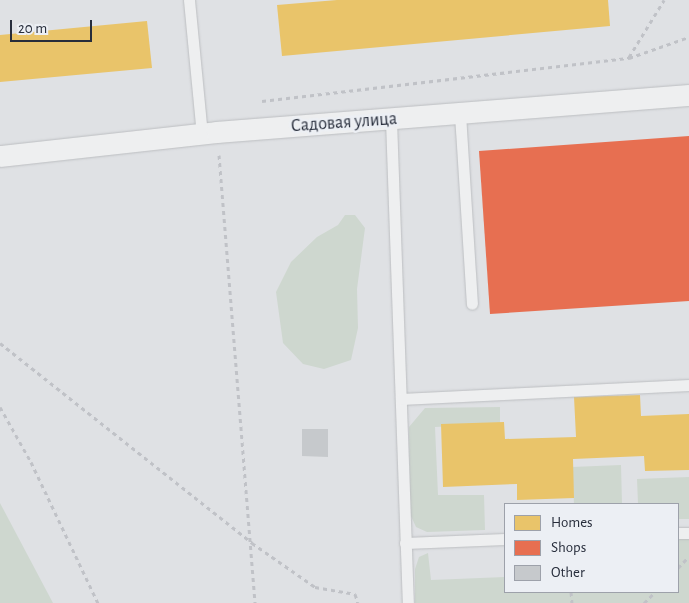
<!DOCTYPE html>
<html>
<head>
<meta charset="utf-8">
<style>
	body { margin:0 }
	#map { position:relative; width:689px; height:603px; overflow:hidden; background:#dfe1e4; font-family:"Alegreya Sans",sans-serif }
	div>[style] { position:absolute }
	.green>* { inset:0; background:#ced7cf }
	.homes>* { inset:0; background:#e9c46a }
	.shops>* { inset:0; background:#e76f51 }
	.building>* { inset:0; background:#c6c9cc }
	.path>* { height:3px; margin-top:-1.5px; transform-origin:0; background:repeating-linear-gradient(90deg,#c0c2c7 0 4px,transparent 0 8px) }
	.roads { filter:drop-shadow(0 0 1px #bcbec1) drop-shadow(0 0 1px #bcbec1) }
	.lane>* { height:11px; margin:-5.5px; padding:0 5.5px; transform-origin:5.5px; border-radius:5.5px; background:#eeeff0 }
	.street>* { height:21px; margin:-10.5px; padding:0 10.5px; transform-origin:10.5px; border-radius:10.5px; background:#eeeff0 }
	span { translate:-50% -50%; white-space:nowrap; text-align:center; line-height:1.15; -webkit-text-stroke:5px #eceff4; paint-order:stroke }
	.street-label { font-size:18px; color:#272d3b }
	.legend { position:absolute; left:504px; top:503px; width:175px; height:90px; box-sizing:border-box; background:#eceff4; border:1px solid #9da1aa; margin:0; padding:6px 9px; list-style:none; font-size:15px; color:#272d3b }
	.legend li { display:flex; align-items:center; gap:10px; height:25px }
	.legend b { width:25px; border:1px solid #9da1aa }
	.scale { position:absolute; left:10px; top:20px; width:82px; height:22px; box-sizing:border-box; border:2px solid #272d3b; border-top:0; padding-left:6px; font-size:15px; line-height:18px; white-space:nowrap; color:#272d3b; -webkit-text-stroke:4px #eceff4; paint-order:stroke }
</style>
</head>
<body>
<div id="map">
	<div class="green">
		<div style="clip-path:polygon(345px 215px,355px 215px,365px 228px,357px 289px,358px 328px,351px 360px,324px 369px,303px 364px,283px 343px,276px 292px,291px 262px,317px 237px,338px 225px)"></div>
		<div style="clip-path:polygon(500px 407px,500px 424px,435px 427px,438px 495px,484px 495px,485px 530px,427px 532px,416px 527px,410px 514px,409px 427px,425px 408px)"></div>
		<div style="clip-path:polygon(621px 465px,622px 504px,574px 504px,572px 467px)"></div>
		<div style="clip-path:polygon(689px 477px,689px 519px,678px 519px,678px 504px,638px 504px,637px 479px)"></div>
		<div style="clip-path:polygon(0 503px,53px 603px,0 603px)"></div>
		<div style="clip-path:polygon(689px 538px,689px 603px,415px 603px,415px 569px,419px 557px,428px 553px,431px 580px,505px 577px,505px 592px,678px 592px,678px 539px)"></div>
	</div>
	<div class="homes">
		<div style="clip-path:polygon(337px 0,608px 0,610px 26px,282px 56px,277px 5px)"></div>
		<div style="clip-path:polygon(147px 21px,152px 68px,0 82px,0 35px)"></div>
		<div style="clip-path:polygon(640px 395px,641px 416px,689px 414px,689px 470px,645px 471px,644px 456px,573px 459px,574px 498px,517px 500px,517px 484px,443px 487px,441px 424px,504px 422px,505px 439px,576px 437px,574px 397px)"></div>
	</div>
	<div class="shops">
		<div style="clip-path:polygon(689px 136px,689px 301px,490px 314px,479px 151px)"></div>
	</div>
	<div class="building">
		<div style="clip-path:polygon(302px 429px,328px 429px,328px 457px,302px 456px)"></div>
	</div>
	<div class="path">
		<div style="left:629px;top:57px;width:67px;rotate:-58.4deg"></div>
		<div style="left:262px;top:101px;width:370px;rotate:-6.7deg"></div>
		<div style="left:629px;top:58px;width:64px;rotate:-19.3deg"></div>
		<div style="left:219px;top:155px;width:449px;rotate:85.4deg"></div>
		<div style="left:0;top:343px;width:322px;rotate:38.4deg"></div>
		<div style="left:252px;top:543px;width:77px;rotate:34.9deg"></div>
		<div style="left:315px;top:587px;width:41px;rotate:9.9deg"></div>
		<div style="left:355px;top:594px;width:9px;rotate:72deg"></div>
		<div style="left:0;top:407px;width:63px;rotate:60.6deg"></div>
		<div style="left:31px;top:462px;width:156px;rotate:64.6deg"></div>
		<div style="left:678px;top:568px;width:16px;rotate:-47deg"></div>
		<div style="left:571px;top:592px;width:11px;rotate:85deg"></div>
		<div style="left:644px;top:603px;width:16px;rotate:-45deg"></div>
	</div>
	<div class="roads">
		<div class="lane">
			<div style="left:189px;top:0;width:136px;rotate:84.5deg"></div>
			<div style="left:460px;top:114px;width:190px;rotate:86.4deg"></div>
			<div style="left:391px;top:120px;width:483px;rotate:88deg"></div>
			<div style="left:401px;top:399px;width:288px;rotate:-2.8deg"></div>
			<div style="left:678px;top:533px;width:11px"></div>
			<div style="left:405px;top:543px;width:100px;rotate:-2.3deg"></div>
		</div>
		<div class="street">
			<div style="left:0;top:156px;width:218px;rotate:-6.3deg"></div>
			<div style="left:217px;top:132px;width:473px;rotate:-4.5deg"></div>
		</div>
	</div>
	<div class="street-label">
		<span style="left:344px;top:123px;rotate:-4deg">Садовая улица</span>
	</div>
	<ul class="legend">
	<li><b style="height:14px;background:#e9c46a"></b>Homes</li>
	<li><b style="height:14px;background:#e76f51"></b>Shops</li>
	<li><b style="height:14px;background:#c6c9cc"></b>Other</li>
	</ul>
	<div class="scale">20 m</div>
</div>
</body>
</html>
